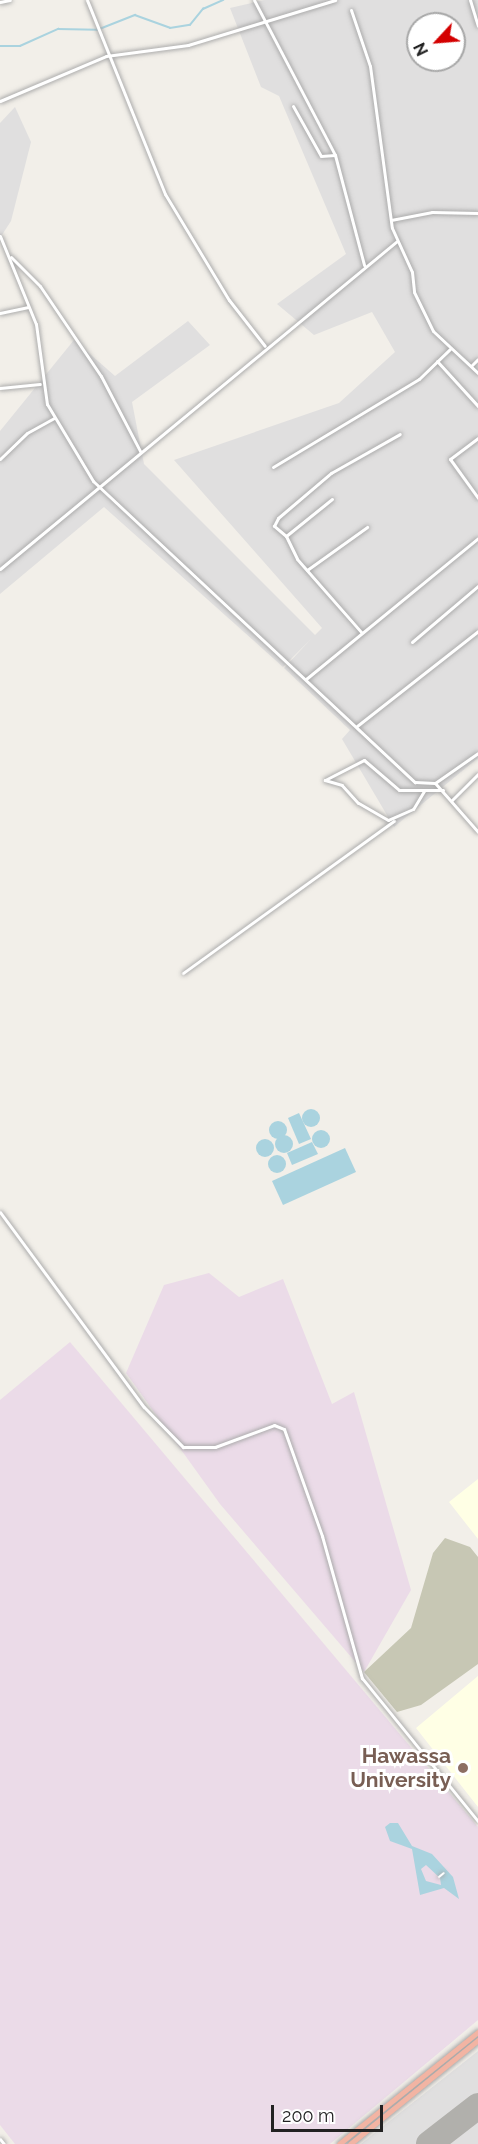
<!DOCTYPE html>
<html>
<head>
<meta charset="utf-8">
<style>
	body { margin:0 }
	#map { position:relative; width:478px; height:2144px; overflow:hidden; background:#f2efe9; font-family:Raleway,sans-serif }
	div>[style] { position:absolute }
	.residential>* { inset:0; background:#e0dfdf }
	.industrial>* { inset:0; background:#ebdbe8 }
	.education>* { inset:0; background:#ffffe5 }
	.construction>* { inset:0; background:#c7c7b4 }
	.water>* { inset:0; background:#aad3df }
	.round { border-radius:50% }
	.stream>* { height:1.5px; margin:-0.75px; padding:0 0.75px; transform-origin:0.75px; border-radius:0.75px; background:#aad3df }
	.runway>* { height:26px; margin:-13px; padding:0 13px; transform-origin:13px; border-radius:13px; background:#b1b0ac }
	.roads { filter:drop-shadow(0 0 2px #a9a9a9) drop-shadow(0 0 2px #a9a9a9) }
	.pedestrian>* { height:2px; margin:-1px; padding:0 1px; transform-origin:1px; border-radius:1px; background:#fff }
	.minor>* { height:3px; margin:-1.5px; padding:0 1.5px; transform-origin:1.5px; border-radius:1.5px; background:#fff }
	.trunk>* { height:5px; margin:-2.5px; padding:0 2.5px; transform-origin:2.5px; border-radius:2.5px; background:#f2b4a3 }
	.dots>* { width:16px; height:16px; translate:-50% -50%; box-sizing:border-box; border:3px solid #fff; border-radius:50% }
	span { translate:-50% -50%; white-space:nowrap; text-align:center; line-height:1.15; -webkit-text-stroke:6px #fff; paint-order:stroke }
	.education-label { font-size:21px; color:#785e54; font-weight:700 }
	.right { translate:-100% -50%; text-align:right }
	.north { position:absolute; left:406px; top:12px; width:60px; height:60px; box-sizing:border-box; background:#fff; border:2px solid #a7a7a7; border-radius:50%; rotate:244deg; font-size:16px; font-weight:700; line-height:24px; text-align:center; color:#222 }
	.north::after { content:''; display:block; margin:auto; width:21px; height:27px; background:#d40000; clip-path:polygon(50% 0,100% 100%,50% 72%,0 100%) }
	.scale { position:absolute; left:271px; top:2105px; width:112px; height:27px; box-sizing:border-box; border:3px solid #222; border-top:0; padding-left:8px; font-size:18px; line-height:21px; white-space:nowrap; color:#222; -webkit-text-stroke:4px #fff; paint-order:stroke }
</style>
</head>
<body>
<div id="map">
	<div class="residential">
		<div style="clip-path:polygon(evenodd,264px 0,478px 0,478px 758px,394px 827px,342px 739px,350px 730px,284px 668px,311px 639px,283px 667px,104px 507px,0 594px,0 431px,74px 340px,115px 376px,188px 321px,210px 345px,132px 402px,144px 464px,315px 635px,322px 628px,174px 460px,339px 403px,395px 352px,372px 312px,314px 335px,277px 304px,346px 254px,279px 96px,261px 87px,230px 8px,264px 0,418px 24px,454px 24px,454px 60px,418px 60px,418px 24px)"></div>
		<div style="clip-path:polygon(15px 107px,31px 142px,11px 221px,0 238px,0 123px)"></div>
		<div style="clip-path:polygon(478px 2051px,478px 2144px,361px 2144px,372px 2135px)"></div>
	</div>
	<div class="industrial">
		<div style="clip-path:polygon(209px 1273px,239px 1297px,283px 1279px,332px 1404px,354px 1392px,411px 1590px,364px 1672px,220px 1504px,126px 1373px,164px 1285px)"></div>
		<div style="clip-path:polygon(70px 1342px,478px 1827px,478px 2020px,330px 2144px,15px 2144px,0 2125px,0 1400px)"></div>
	</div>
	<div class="education">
		<div style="clip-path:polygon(478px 1479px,478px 1539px,449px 1502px)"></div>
		<div style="clip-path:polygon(478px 1676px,478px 1807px,416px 1728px)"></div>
	</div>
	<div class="construction">
		<div style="clip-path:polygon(445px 1538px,470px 1547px,478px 1557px,478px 1664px,421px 1705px,397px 1712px,364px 1672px,411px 1628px,433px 1553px)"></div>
	</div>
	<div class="water">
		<div class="round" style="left:302px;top:1109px;width:18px;height:18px"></div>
		<div style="clip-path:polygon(299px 1113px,311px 1139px,299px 1144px,288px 1118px)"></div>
		<div class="round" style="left:269px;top:1121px;width:18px;height:18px"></div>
		<div class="round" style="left:312px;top:1130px;width:18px;height:18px"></div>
		<div class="round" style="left:275px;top:1135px;width:18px;height:18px"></div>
		<div class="round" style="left:256px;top:1139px;width:18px;height:18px"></div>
		<div style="clip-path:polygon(312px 1142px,318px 1154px,292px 1165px,287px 1153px)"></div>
		<div style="clip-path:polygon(345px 1148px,356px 1172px,283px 1205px,272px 1181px)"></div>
		<div class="round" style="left:268px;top:1155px;width:18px;height:18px"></div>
		<div style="clip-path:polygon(evenodd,390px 1823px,398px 1823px,412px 1846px,432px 1854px,453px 1877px,459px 1899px,444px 1888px,420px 1895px,412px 1849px,390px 1841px,385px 1827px,390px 1823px,426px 1865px,440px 1878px,441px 1885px,426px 1881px,421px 1869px,426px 1865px)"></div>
	</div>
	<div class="stream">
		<div style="left:0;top:46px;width:20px"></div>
		<div style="left:20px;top:46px;width:42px;rotate:-24.1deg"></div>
		<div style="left:58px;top:29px;width:39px;rotate:1deg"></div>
		<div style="left:97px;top:30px;width:41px;rotate:-21.5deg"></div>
		<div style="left:135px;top:15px;width:37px;rotate:20deg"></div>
		<div style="left:170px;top:28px;width:20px;rotate:-9deg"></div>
		<div style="left:190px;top:25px;width:21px;rotate:-51deg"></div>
		<div style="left:203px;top:9px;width:22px;rotate:-24deg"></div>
	</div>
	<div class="runway">
		<div style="left:429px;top:2144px;width:62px;rotate:-37.8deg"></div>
	</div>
	<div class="roads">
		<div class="pedestrian">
			<div style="left:439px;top:1877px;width:6px;rotate:-39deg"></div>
		</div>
		<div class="minor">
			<div style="left:87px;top:0;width:209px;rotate:68.1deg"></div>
			<div style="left:165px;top:194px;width:124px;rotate:58.9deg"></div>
			<div style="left:229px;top:300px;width:58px;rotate:52deg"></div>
			<div style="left:254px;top:0;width:175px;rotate:62.4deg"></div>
			<div style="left:335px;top:155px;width:114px;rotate:75.2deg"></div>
			<div style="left:470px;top:0;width:27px;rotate:73deg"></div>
			<div style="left:0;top:2px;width:10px;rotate:-11deg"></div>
			<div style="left:351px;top:10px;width:59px;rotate:71.3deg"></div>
			<div style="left:370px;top:66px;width:163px;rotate:82.3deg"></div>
			<div style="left:392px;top:228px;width:48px;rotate:65.6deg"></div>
			<div style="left:412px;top:272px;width:20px;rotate:84deg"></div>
			<div style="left:414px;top:292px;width:43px;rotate:64deg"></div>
			<div style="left:433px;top:331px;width:62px;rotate:43deg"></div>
			<div style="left:0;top:101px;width:115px;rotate:-23deg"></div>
			<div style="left:106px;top:56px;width:83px;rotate:-7.6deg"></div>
			<div style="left:188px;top:45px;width:154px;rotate:-17deg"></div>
			<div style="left:293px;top:106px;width:57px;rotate:60.8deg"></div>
			<div style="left:321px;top:156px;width:14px;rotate:-4deg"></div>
			<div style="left:391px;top:220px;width:42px;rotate:-11deg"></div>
			<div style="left:432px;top:212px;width:46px;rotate:1.2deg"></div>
			<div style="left:0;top:236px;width:95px;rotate:67.8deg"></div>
			<div style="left:36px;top:324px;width:81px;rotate:82.2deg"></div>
			<div style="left:47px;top:404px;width:90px;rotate:59.1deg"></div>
			<div style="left:93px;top:481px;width:441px;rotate:43.1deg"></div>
			<div style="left:415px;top:782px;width:20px;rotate:3deg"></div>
			<div style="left:435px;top:783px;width:52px;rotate:-34.9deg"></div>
			<div style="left:11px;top:257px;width:41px;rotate:45deg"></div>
			<div style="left:40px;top:286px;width:109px;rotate:55.9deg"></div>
			<div style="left:101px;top:376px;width:85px;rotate:62.5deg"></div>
			<div style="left:0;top:313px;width:29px;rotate:-12deg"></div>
			<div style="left:437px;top:361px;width:61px;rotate:47.7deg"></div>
			<div style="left:472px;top:365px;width:8px;rotate:-45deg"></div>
			<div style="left:0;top:388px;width:40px;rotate:-5.7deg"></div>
			<div style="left:478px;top:438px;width:35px;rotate:143deg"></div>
			<div style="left:450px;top:459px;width:48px;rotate:54.3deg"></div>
			<div style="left:0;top:459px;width:37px;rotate:-44deg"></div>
			<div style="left:27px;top:433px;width:31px;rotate:-29deg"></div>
			<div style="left:273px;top:467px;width:170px;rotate:-31.1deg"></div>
			<div style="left:419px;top:379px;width:43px;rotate:-44.1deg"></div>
			<div style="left:332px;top:499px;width:59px;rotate:141.2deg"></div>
			<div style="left:286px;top:536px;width:25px;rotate:64deg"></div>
			<div style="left:297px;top:559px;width:98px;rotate:48.7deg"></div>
			<div style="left:286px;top:536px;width:16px;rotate:-140deg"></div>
			<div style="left:274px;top:526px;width:9px;rotate:-63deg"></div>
			<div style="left:278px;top:518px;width:70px;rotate:-40.3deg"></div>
			<div style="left:331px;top:473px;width:79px;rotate:-29.5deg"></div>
			<div style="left:0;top:569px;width:514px;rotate:-39.55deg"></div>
			<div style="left:307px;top:570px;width:74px;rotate:-35.6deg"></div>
			<div style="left:412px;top:642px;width:87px;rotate:-40.3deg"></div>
			<div style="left:306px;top:679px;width:222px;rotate:-39.3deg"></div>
			<div style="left:357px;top:726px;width:154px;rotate:-38.1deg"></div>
			<div style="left:435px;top:783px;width:65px;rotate:48.7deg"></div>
			<div style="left:424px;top:791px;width:21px;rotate:121deg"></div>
			<div style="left:413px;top:809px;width:27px;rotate:156deg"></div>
			<div style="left:388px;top:820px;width:34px;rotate:-150deg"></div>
			<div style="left:358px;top:803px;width:24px;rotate:-132deg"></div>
			<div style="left:342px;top:785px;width:18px;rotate:-164deg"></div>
			<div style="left:325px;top:780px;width:44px;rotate:-27.1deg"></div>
			<div style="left:364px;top:760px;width:46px;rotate:40.6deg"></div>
			<div style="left:399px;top:790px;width:44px"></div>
			<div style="left:452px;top:800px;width:37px;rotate:-45deg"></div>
			<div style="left:183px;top:973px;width:260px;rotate:-35.8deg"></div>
			<div style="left:0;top:1212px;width:242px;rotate:53.6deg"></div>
			<div style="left:144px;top:1407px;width:56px;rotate:45.7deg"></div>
			<div style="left:183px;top:1447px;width:32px"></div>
			<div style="left:215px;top:1447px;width:63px;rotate:-20.4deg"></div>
			<div style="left:274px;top:1425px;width:11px;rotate:22deg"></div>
			<div style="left:284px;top:1429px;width:114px;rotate:70.4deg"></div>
			<div style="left:322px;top:1536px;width:148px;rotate:74.3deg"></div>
			<div style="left:362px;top:1678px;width:184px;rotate:51deg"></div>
			<div style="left:0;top:2139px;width:6px;rotate:51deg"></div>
		</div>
		<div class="trunk">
			<div style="left:339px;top:2144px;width:179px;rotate:-38.9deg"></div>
			<div style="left:350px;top:2144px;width:165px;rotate:-39.1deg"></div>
		</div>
	</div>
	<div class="dots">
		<div style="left:463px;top:1768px;background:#8d6e63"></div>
	</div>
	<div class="education-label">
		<span class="right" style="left:451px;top:1768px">Hawassa<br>University</span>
	</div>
	<div class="north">N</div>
	<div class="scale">200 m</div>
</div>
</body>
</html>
